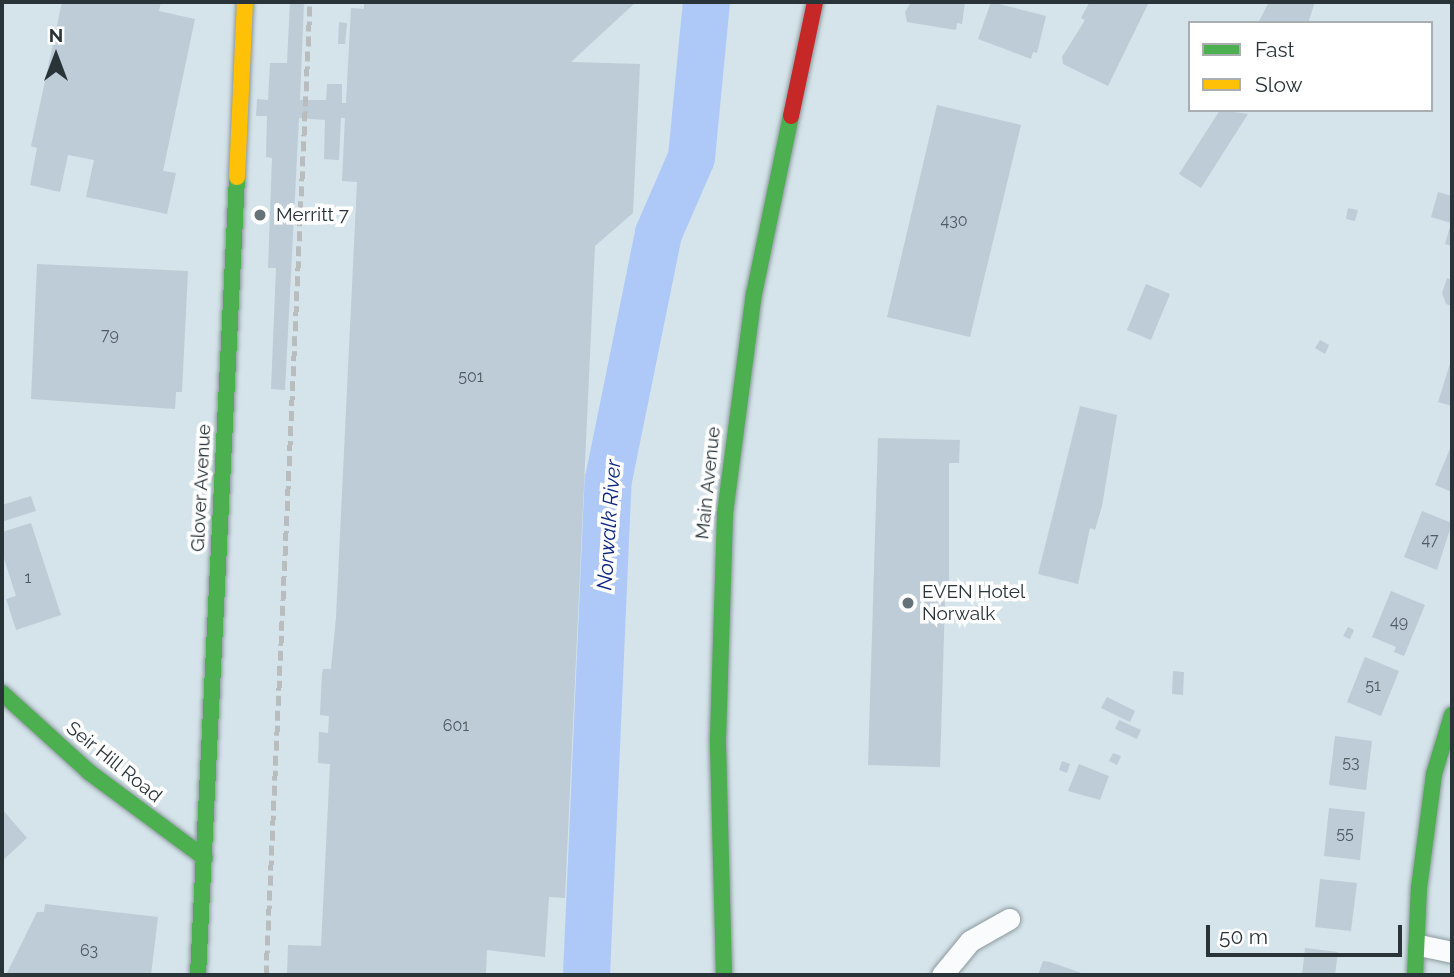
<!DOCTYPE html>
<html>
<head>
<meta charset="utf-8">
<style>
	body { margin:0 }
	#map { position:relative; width:1454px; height:977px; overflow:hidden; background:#d4e4ea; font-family:Raleway,sans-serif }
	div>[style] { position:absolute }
	.river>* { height:47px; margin:-23.5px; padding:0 23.5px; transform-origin:23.5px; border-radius:23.5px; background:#aec8f8 }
	.building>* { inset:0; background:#bdccd7 }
	.roads { filter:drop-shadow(0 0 2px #8c989d) drop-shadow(0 0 2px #8c989d) }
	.street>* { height:21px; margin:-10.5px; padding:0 10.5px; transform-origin:10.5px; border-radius:10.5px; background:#f9fbfc }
	.fast>* { height:16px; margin:-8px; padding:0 8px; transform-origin:8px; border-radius:8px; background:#4caf50 }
	.slow>* { height:16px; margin:-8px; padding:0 8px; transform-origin:8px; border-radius:8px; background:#ffc107 }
	.jam>* { height:16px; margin:-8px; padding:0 8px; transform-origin:8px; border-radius:8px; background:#c62828 }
	.rail>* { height:5px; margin-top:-2.5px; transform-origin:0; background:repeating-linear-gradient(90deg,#b9bdbe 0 10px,transparent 0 15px) }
	.dots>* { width:19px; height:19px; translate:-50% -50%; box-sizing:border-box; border:4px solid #fff; border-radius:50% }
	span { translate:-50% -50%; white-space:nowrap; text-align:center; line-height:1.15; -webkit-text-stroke:7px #fff; paint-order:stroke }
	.number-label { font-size:16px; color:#505c63 }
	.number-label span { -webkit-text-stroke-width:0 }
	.poi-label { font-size:19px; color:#293439 }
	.left { translate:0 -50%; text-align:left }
	.street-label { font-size:19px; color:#293439 }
	.water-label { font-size:21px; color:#0e2783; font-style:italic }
	.frame { position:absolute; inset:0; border:4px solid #293439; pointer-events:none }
	.legend { position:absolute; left:1188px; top:21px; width:245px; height:91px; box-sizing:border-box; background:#fff; border:2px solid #a9aeb0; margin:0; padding:9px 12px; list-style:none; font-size:21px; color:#293439 }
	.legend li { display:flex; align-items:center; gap:14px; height:35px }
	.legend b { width:35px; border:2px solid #a9aeb0 }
	.north { position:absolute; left:21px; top:21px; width:70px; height:70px; -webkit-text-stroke:5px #fff; paint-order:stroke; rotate:0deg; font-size:19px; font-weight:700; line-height:28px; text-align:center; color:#293439 }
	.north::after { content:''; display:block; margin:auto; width:24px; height:32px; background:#293439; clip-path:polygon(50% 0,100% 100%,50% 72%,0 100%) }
	.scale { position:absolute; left:1206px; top:925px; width:196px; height:32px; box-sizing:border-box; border:4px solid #293439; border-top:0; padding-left:9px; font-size:21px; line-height:24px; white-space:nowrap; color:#293439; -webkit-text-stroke:5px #fff; paint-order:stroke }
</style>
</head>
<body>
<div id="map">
	<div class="river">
		<div style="left:586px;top:975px;width:496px;rotate:-87.5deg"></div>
		<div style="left:608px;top:479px;width:251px;rotate:-78.5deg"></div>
		<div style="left:658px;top:233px;width:83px;rotate:-66.5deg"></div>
		<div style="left:691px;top:157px;width:156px;rotate:-84.5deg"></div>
	</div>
	<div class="building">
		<div style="clip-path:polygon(62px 2px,161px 2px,159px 11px,195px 19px,163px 171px,176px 173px,167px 214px,86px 197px,94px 160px,68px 155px,60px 192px,30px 185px,37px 148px,31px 146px)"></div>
		<div style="clip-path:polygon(290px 2px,304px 2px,300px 100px,326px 100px,327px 84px,342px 84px,342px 103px,346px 103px,351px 8px,364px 9px,364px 2px,636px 2px,571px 62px,640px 64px,633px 213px,595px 246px,565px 898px,549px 897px,545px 957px,487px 950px,486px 973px,496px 975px,287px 975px,288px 945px,321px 946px,330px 764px,318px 763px,319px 732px,328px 733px,329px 716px,320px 715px,322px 673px,323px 669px,331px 669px,336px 617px,357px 182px,342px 181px,345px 118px,341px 118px,339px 160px,324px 159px,325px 120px,299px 118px,285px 390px,271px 389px,276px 268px,268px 268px,272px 158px,266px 157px,267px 116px,256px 116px,257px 99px,268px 100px,270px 63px,287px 63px)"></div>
		<div style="clip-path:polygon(911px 2px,965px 2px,962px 24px,957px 23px,956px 30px,907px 22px,905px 12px)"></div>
		<div style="clip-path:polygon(991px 2px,1046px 16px,1037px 53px,1033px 52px,1031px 59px,978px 39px)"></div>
		<div style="clip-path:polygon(1149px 2px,1108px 86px,1063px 64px,1062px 57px,1085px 20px,1081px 18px,1089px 3px)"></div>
		<div style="clip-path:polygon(1269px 2px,1315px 2px,1308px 23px,1258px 23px)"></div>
		<div style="clip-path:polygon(339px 22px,347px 23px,345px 44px,338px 44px)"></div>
		<div style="clip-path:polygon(937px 105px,1021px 125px,970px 337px,887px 317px)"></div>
		<div style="clip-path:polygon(1220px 110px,1248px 114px,1201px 188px,1179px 174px)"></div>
		<div style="clip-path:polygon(1438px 192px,1452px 196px,1452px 246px,1445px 244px,1451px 223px,1431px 217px)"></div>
		<div style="clip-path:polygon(1348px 208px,1358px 210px,1355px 221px,1346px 219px)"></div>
		<div style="clip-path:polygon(37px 264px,188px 271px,182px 392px,176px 392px,175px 409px,31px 399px)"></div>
		<div style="clip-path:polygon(1447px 278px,1452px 280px,1452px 306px,1446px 304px,1442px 293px)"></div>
		<div style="clip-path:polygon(1146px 284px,1170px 294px,1151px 340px,1127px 330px)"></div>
		<div style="clip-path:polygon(1320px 340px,1329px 345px,1325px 354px,1315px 348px)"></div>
		<div style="clip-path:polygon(1452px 357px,1452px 406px,1438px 402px)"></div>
		<div style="clip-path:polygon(1080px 406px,1117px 415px,1102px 506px,1095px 530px,1090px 528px,1078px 584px,1038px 574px)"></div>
		<div style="clip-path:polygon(878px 438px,960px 440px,959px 463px,949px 463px,949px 601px,945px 601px,940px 767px,868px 765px)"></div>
		<div style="clip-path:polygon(1452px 444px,1452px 492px,1435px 485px)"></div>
		<div style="clip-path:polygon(31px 496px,36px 511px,4px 521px,2px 505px)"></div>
		<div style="clip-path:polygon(1422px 511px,1452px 523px,1437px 570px,1404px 557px)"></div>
		<div style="clip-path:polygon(31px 523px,61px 615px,16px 630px,6px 599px,16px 596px,2px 552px,2px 532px)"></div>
		<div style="clip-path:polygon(1391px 591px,1425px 605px,1404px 656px,1394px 652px,1396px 647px,1372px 637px)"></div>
		<div style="clip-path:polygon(1348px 627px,1354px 630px,1350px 639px,1343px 636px)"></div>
		<div style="clip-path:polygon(1365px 657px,1399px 671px,1381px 716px,1347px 702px)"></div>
		<div style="clip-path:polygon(1173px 671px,1184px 672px,1183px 695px,1172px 694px)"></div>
		<div style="clip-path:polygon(1107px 697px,1135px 711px,1130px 722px,1101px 708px)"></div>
		<div style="clip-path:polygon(1119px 720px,1141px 730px,1137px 739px,1115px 729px)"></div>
		<div style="clip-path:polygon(1335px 736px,1372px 741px,1366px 790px,1329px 785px)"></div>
		<div style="clip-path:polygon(1113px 753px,1121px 756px,1117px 765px,1109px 761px)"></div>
		<div style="clip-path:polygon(1062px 761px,1070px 764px,1067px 773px,1059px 770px)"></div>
		<div style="clip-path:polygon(1079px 764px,1109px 776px,1100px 800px,1068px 791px)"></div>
		<div style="clip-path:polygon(1329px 808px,1365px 812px,1360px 860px,1324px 856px)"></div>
		<div style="clip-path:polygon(2px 809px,27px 838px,2px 861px)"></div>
		<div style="clip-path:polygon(1320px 879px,1357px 883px,1351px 931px,1315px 927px)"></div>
		<div style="clip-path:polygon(45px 904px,158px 917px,151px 975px,6px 975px,37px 912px,44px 912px)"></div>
		<div style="clip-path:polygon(1227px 930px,1239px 932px,1238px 941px,1226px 940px)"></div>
		<div style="clip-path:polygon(1305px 948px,1338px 952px,1335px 975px,1302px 975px)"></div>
		<div style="clip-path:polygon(1043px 961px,1050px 962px,1087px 975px,1038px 975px)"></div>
	</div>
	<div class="roads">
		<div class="street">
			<div style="left:1419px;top:945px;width:34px;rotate:12deg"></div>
			<div style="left:942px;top:975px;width:44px;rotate:-50.5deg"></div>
			<div style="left:970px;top:941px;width:45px;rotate:-29.4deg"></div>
		</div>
		<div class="fast">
			<div style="left:2px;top:693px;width:118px;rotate:42.2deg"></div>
			<div style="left:89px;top:772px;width:144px;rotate:36.6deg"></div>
			<div style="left:198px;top:975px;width:799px;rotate:-87.2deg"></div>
			<div style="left:724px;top:975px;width:237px;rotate:-91.5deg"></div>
			<div style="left:718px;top:738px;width:225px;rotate:-88.2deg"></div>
			<div style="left:725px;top:513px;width:221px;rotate:-82.5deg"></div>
			<div style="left:754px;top:294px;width:182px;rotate:-78.3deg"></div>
			<div style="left:1415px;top:975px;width:87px;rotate:-87.4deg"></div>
			<div style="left:1419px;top:888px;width:115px;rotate:-82.5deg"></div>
			<div style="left:1434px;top:774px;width:62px;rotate:-73deg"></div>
		</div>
		<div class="slow">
			<div style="left:237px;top:177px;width:175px;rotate:-87.4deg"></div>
		</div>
		<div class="jam">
			<div style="left:791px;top:116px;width:116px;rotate:-78.1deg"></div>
		</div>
	</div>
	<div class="rail">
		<div style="left:266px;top:975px;width:974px;rotate:-87.41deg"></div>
	</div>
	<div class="dots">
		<div style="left:260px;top:215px;background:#657277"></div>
		<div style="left:908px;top:603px;background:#657277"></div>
	</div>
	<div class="number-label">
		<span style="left:954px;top:221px">430</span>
		<span style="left:110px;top:335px">79</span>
		<span style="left:471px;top:377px">501</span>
		<span style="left:1430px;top:540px">47</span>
		<span style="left:28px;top:578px">1</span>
		<span style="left:1399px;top:622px">49</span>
		<span style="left:1373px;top:686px">51</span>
		<span style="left:456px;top:726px">601</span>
		<span style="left:1351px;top:763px">53</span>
		<span style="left:1345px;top:834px">55</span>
		<span style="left:89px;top:951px">63</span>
	</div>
	<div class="poi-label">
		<span class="left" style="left:276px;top:215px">Merritt 7</span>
		<span class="left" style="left:922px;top:603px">EVEN Hotel<br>Norwalk</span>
	</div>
	<div class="street-label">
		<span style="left:708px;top:483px;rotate:-84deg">Main Avenue</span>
		<span style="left:201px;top:488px;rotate:-87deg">Glover Avenue</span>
		<span style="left:114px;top:762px;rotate:39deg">Seir Hill Road</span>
	</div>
	<div class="water-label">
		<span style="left:609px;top:525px;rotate:-86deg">Norwalk River</span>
	</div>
	<div class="frame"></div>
	<ul class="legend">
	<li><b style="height:9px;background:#4caf50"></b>Fast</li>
	<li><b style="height:9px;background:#ffc107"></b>Slow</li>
	</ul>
	<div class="north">N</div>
	<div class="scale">50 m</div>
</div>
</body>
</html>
